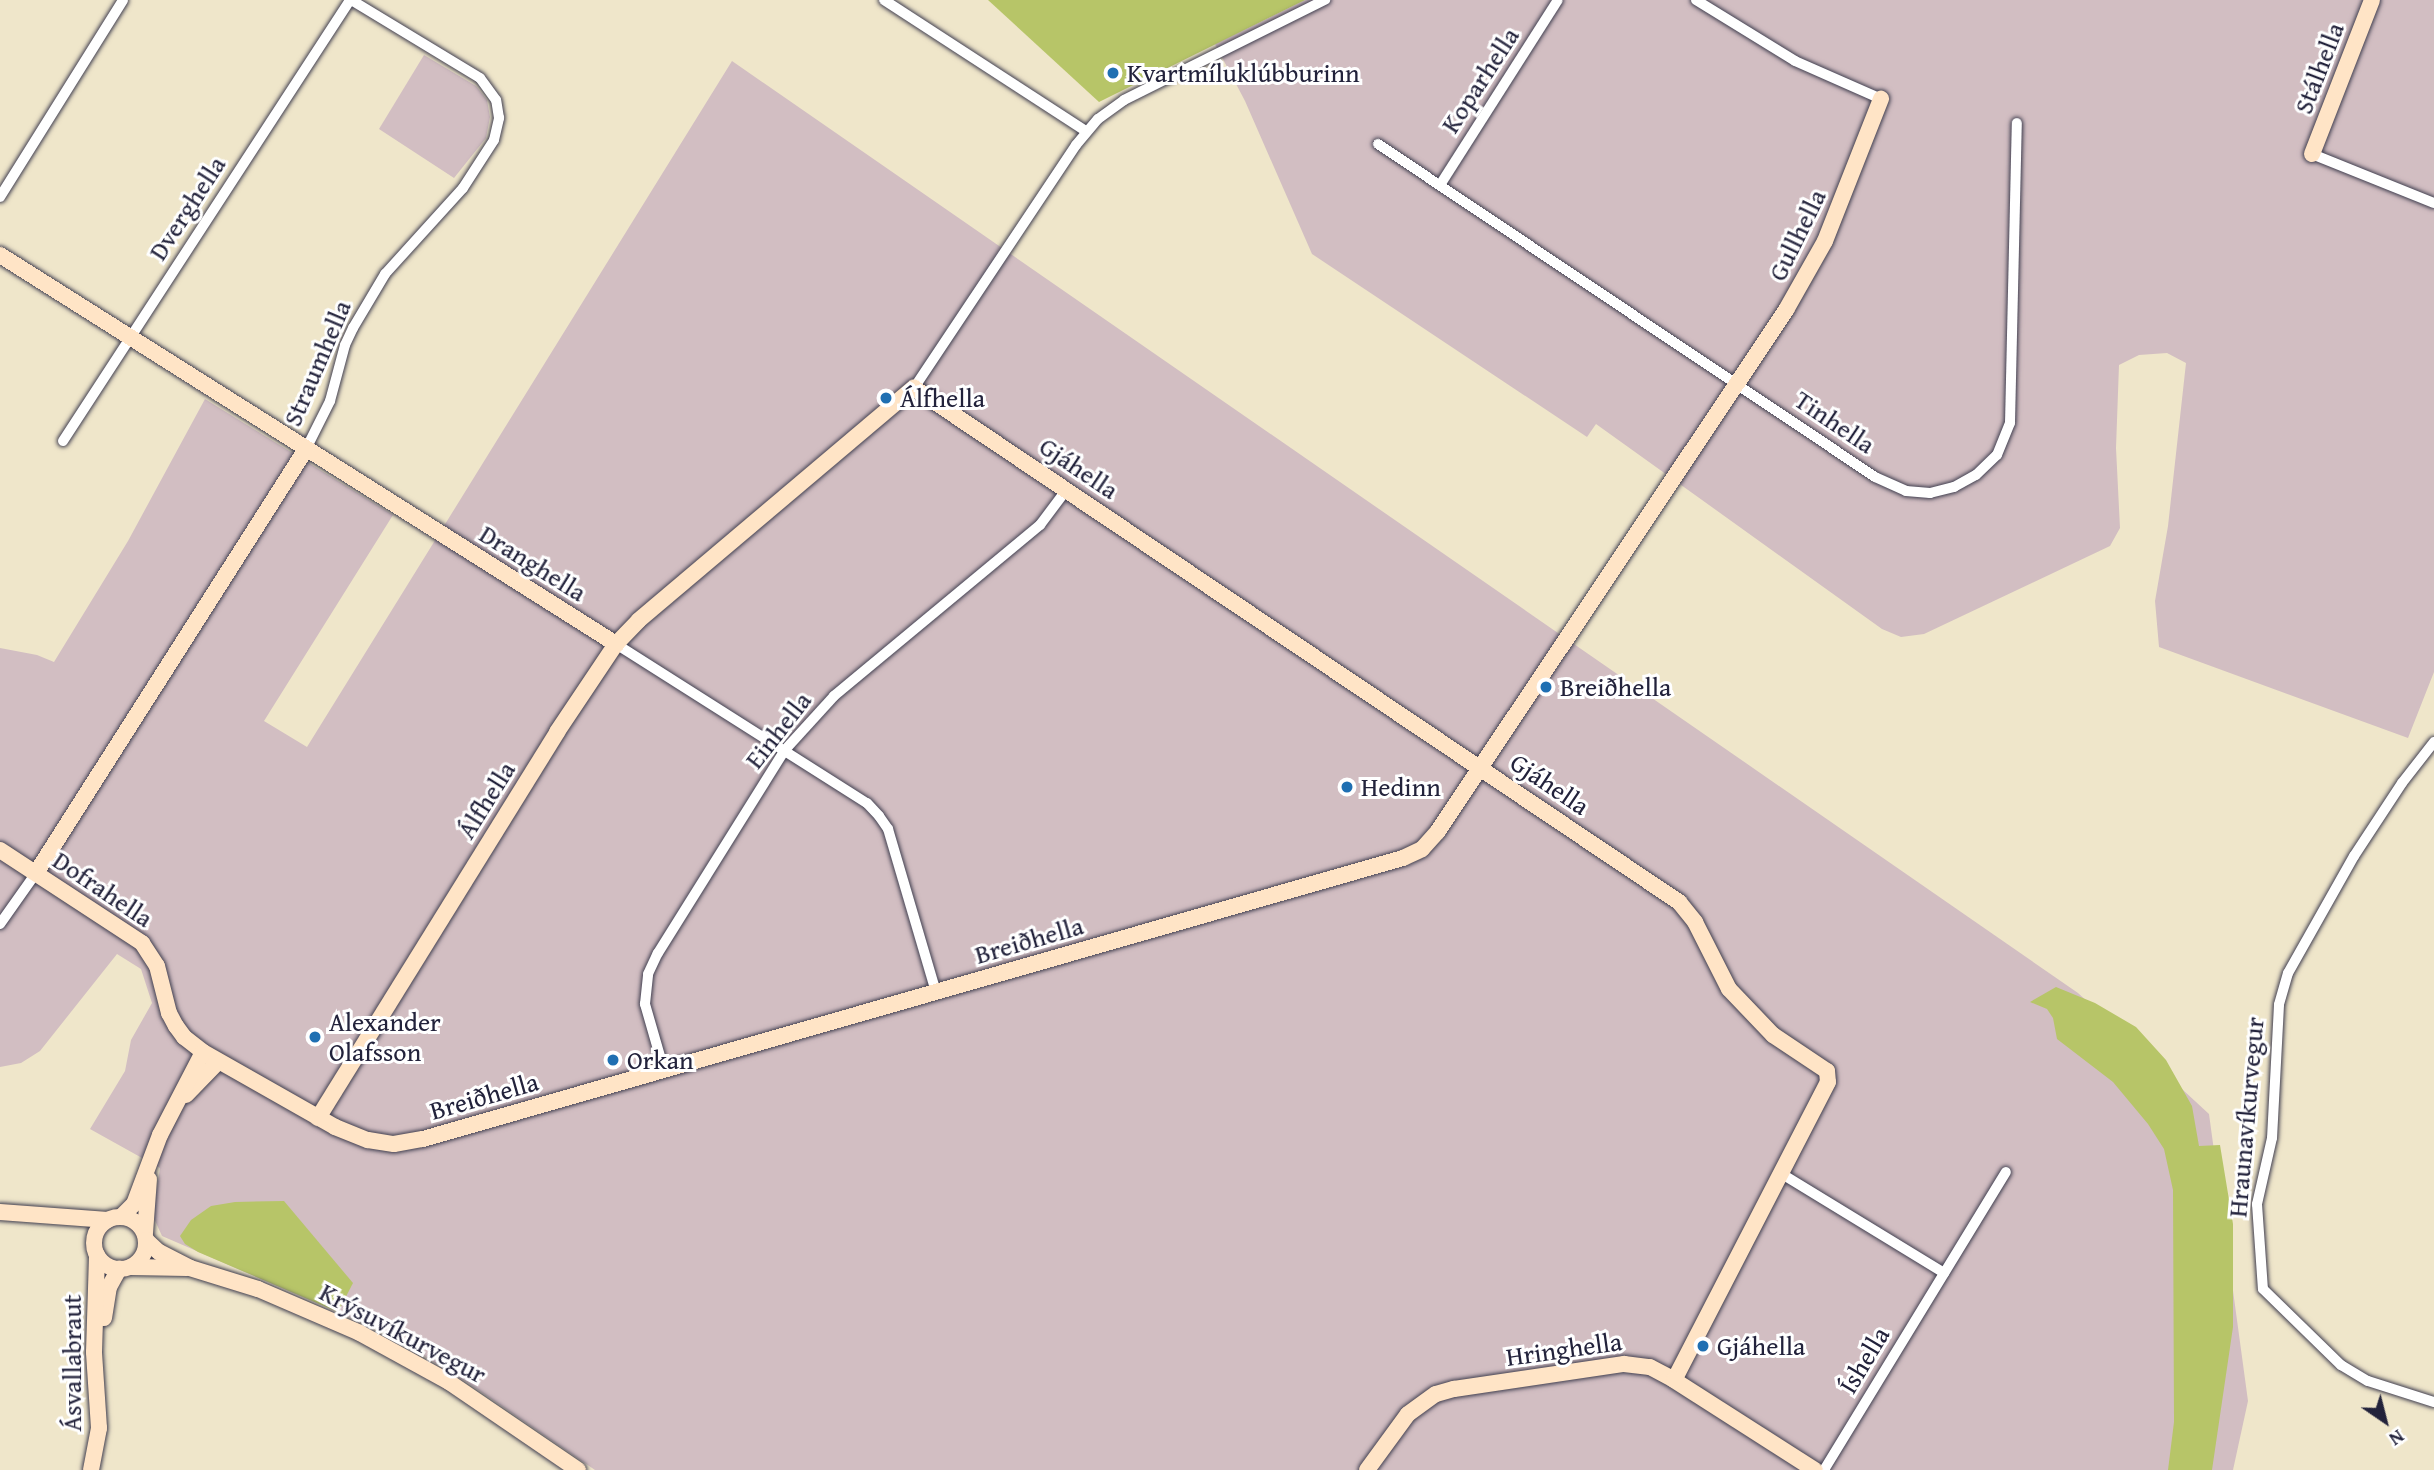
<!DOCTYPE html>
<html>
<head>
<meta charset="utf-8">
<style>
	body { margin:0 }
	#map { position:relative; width:2434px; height:1470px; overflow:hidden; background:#efe6ca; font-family:"Gentium Book Plus",serif }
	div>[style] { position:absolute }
	.industrial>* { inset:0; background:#d2bec2 }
	.green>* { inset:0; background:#b7c568 }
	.roads { filter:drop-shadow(0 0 2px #413f50) drop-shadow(0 0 2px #413f50) }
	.street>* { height:10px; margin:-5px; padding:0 5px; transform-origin:5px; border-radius:5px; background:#fff }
	.secondary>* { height:16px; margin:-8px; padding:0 8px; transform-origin:8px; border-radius:8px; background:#ffe4c6 }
	.secondary>.ring { margin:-8px; padding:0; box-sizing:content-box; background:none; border:16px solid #ffe4c6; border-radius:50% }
	.dots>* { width:19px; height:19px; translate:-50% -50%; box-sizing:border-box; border:4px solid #fff; border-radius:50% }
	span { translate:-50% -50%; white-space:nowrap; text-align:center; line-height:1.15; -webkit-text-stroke:6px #fff; paint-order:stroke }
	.street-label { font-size:26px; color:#22223b }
	.poi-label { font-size:26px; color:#22223b }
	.left { translate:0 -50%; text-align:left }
	.north { position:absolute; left:2350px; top:1386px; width:70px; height:70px; -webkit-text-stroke:5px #fff; paint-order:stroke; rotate:145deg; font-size:19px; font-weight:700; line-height:28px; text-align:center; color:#22223b }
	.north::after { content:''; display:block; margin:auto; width:24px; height:32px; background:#22223b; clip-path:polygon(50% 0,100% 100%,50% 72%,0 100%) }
</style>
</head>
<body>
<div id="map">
	<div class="industrial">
		<div style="clip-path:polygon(1305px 0,2434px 0,2434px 672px,2408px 738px,2159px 647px,2155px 601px,2168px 526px,2186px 363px,2167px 353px,2139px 355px,2119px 365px,2116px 448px,2120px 528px,2110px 546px,1924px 634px,1901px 637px,1882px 629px,1596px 424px,1587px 437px,1312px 254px,1245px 101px,1215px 44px)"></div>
		<div style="clip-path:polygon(424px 55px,476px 86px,487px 100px,490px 117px,486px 138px,454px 178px,379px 129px)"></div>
		<div style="clip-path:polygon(732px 61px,2078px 993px,2209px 1114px,2248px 1401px,2233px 1470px,595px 1470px,468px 1383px,388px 1334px,162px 1236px,153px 1216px,160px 1168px,90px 1129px,125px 1071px,131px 1040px,152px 1003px,141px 969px,117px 954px,40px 1051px,21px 1063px,0 1067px,0 648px,37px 655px,54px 662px,128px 541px,205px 399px,393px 515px,264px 721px,307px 747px)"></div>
	</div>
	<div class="green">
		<div style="clip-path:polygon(988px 0,1305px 0,1099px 102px)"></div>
		<div style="clip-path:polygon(2056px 987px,2095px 1003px,2136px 1027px,2166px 1060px,2192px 1106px,2199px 1146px,2220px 1145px,2233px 1224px,2233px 1327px,2212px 1470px,2168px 1470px,2174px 1422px,2173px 1190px,2164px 1149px,2148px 1124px,2113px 1082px,2057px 1039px,2053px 1018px,2047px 1009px,2030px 1002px)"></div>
		<div style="clip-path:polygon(284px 1201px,353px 1283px,338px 1312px,198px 1252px,185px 1244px,180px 1236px,191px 1220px,211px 1206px,235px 1202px)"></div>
	</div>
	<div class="roads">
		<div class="street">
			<div style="left:884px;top:0;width:241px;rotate:33deg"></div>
			<div style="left:1696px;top:0;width:116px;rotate:31.6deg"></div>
			<div style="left:1795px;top:61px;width:94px;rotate:23.8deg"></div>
			<div style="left:1378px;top:144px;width:598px;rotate:33.82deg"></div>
			<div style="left:1875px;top:477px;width:34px;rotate:24deg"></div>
			<div style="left:1906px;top:491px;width:24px;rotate:5deg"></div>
			<div style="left:1930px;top:493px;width:25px;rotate:-14deg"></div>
			<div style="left:1954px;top:487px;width:25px;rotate:-29deg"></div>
			<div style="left:1976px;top:475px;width:29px;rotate:-44deg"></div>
			<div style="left:1997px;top:455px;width:35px;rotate:-68deg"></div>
			<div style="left:2010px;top:423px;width:300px;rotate:-88.7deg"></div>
			<div style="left:2312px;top:154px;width:131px;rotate:21.9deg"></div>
			<div style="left:1440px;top:185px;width:219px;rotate:-57.5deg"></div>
			<div style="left:0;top:197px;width:232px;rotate:-58deg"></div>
			<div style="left:914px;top:388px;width:292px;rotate:-56.3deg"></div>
			<div style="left:1076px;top:145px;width:34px;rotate:-50deg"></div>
			<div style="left:1098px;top:119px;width:32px;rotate:-36deg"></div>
			<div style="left:1124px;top:100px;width:225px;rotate:-26.5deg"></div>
			<div style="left:63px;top:441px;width:526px;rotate:-56.94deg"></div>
			<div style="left:306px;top:449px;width:54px;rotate:-63.4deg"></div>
			<div style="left:330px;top:401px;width:58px;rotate:-75deg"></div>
			<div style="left:345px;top:345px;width:19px;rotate:-65deg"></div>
			<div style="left:353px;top:328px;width:63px;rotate:-59.3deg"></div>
			<div style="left:385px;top:274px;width:116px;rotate:-47.8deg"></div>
			<div style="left:463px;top:188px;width:57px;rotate:-57.1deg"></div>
			<div style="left:494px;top:140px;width:23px;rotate:-77deg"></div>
			<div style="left:499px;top:118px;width:18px;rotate:-99deg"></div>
			<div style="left:496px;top:100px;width:27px;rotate:-126deg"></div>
			<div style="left:480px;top:78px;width:151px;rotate:-148.8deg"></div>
			<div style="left:616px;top:644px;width:297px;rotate:32.4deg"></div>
			<div style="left:867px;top:803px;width:18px;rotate:47deg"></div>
			<div style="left:879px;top:816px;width:16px;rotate:55deg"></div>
			<div style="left:888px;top:829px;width:170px;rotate:73.6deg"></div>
			<div style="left:2434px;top:742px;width:52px;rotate:128deg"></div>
			<div style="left:2402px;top:783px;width:87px;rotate:123.3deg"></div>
			<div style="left:2354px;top:856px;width:134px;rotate:119.4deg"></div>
			<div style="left:2288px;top:973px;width:33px;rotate:106deg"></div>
			<div style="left:2279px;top:1005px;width:133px;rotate:93deg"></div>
			<div style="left:2272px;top:1138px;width:68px;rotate:102.8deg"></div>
			<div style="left:2257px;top:1204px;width:85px;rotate:86deg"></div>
			<div style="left:2263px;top:1289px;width:109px;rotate:44.3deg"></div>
			<div style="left:2341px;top:1365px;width:31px;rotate:31deg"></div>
			<div style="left:2368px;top:1381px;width:69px;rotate:17.7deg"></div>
			<div style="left:0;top:924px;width:62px;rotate:-54.8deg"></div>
			<div style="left:664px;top:1070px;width:69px;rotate:-106.1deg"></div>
			<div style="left:645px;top:1004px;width:30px;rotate:-84deg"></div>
			<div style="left:648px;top:974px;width:23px;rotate:-65deg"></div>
			<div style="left:658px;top:953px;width:238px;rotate:-58deg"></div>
			<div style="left:784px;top:751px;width:74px;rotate:-47.7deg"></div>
			<div style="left:834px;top:696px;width:268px;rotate:-39.7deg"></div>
			<div style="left:1040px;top:525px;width:45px;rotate:-53.1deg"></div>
			<div style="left:1782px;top:1174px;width:190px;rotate:31.4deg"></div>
			<div style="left:1824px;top:1470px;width:349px;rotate:-58.6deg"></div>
		</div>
		<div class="secondary">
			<div style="left:2312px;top:154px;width:165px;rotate:-68.7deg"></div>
			<div style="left:0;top:255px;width:729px;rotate:32.27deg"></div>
			<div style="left:0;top:850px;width:170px;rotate:33.2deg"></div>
			<div style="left:142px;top:943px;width:27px;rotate:57deg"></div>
			<div style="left:157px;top:966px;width:49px;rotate:75.7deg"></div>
			<div style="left:169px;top:1013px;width:15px;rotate:62deg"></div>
			<div style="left:176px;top:1026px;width:14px;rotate:54deg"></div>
			<div style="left:184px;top:1037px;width:24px;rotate:38deg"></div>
			<div style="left:203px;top:1052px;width:152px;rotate:29.6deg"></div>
			<div style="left:335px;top:1127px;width:35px;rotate:22deg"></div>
			<div style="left:368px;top:1140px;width:26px;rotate:9deg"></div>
			<div style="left:394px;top:1144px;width:29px;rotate:-10deg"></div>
			<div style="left:423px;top:1139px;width:1019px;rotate:-16deg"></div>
			<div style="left:1403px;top:858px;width:21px;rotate:-25deg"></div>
			<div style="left:1422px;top:849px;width:24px;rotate:-48deg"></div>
			<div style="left:1438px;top:831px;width:627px;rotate:-56.26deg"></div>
			<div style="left:1786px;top:310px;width:79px;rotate:-60.5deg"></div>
			<div style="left:1825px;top:241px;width:153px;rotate:-68.5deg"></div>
			<div style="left:36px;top:873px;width:503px;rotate:-57.51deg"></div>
			<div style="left:186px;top:1095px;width:46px;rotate:-45.9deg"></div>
			<div style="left:318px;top:1118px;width:454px;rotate:-58.2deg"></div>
			<div style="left:557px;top:732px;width:106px;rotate:-56.2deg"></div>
			<div style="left:616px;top:644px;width:33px;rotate:-46deg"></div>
			<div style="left:639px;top:620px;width:360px;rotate:-40.2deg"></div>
			<div style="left:914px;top:388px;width:922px;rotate:33.9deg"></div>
			<div style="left:1679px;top:902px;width:26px;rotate:51deg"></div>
			<div style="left:1695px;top:922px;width:75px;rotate:63.1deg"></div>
			<div style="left:1729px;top:989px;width:64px;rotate:46.3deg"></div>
			<div style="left:1773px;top:1035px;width:65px;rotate:33.7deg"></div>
			<div style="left:1827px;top:1071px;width:11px;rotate:85deg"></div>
			<div style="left:1828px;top:1082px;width:335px;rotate:117.3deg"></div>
			<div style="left:0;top:1212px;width:108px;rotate:4.2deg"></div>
			<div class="ring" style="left:94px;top:1217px;width:36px;height:36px"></div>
			<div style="left:121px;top:1217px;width:18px;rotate:-45deg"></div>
			<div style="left:134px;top:1204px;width:74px;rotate:-69.4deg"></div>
			<div style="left:160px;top:1135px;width:93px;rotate:-62.6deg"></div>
			<div style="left:145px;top:1233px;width:54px;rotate:-85.8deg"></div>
			<div style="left:146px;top:1240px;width:18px;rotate:43deg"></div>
			<div style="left:159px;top:1252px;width:35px;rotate:27deg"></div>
			<div style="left:190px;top:1268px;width:71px;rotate:17.2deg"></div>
			<div style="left:258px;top:1289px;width:111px;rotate:23.3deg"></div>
			<div style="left:360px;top:1333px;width:102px;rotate:28.8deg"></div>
			<div style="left:449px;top:1382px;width:156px;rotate:34.3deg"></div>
			<div style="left:131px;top:1267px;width:56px;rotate:1deg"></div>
			<div style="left:104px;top:1318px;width:31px;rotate:-81deg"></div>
			<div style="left:109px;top:1287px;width:21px;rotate:-61deg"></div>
			<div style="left:91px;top:1470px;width:43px;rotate:-79.2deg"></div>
			<div style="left:99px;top:1428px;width:76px;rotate:-93.8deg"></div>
			<div style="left:94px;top:1352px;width:97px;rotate:-88.2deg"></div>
			<div style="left:1367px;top:1470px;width:69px;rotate:-53.8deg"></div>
			<div style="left:1408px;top:1414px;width:34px;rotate:-36deg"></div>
			<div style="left:1436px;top:1394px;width:19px;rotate:-16deg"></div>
			<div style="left:1454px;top:1389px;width:172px;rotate:-8.4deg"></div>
			<div style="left:1624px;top:1364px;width:26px;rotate:7deg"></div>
			<div style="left:1650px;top:1367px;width:27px;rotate:28deg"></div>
			<div style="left:1674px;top:1380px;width:167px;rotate:32.6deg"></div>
		</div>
	</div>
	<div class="dots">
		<div style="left:1113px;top:73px;background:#1f6fb2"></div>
		<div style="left:886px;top:398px;background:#1f6fb2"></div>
		<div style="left:1546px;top:687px;background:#1f6fb2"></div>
		<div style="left:1347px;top:787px;background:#1f6fb2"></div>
		<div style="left:315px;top:1037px;background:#1f6fb2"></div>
		<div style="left:613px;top:1060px;background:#1f6fb2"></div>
		<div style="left:1703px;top:1346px;background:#1f6fb2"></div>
	</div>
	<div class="street-label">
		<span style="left:2319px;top:68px;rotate:-69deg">Stálhella</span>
		<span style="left:1480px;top:80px;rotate:-57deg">Koparhella</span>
		<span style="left:187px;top:208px;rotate:-57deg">Dverghella</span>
		<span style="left:1797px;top:235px;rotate:-64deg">Gullhella</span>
		<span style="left:317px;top:363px;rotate:-67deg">Straumhella</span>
		<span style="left:1835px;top:422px;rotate:34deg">Tinhella</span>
		<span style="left:1079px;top:468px;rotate:34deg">Gjáhella</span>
		<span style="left:533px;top:563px;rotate:32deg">Dranghella</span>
		<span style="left:778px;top:730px;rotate:-52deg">Einhella</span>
		<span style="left:1550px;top:784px;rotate:34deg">Gjáhella</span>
		<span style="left:486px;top:800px;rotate:-58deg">Álfhella</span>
		<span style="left:103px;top:889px;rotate:34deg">Dofrahella</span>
		<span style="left:1029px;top:940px;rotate:-16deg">Breiðhella</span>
		<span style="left:484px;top:1096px;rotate:-16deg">Breiðhella</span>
		<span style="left:2246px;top:1117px;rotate:-85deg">Hraunavíkurvegur</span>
		<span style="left:403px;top:1333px;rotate:28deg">Krýsuvíkurvegur</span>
		<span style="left:1564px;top:1349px;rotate:-8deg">Hringhella</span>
		<span style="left:1864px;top:1360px;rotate:-59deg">Íshella</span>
		<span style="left:72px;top:1363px;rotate:-90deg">Ásvallabraut</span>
	</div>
	<div class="poi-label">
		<span class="left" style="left:1127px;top:73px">Kvartmíluklúbburinn</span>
		<span class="left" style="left:900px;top:398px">Álfhella</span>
		<span class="left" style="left:1560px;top:687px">Breiðhella</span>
		<span class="left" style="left:1361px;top:787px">Hedinn</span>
		<span class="left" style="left:329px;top:1037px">Alexander<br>Olafsson</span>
		<span class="left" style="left:627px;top:1060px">Orkan</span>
		<span class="left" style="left:1717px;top:1346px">Gjáhella</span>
	</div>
	<div class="north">N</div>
</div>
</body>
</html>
